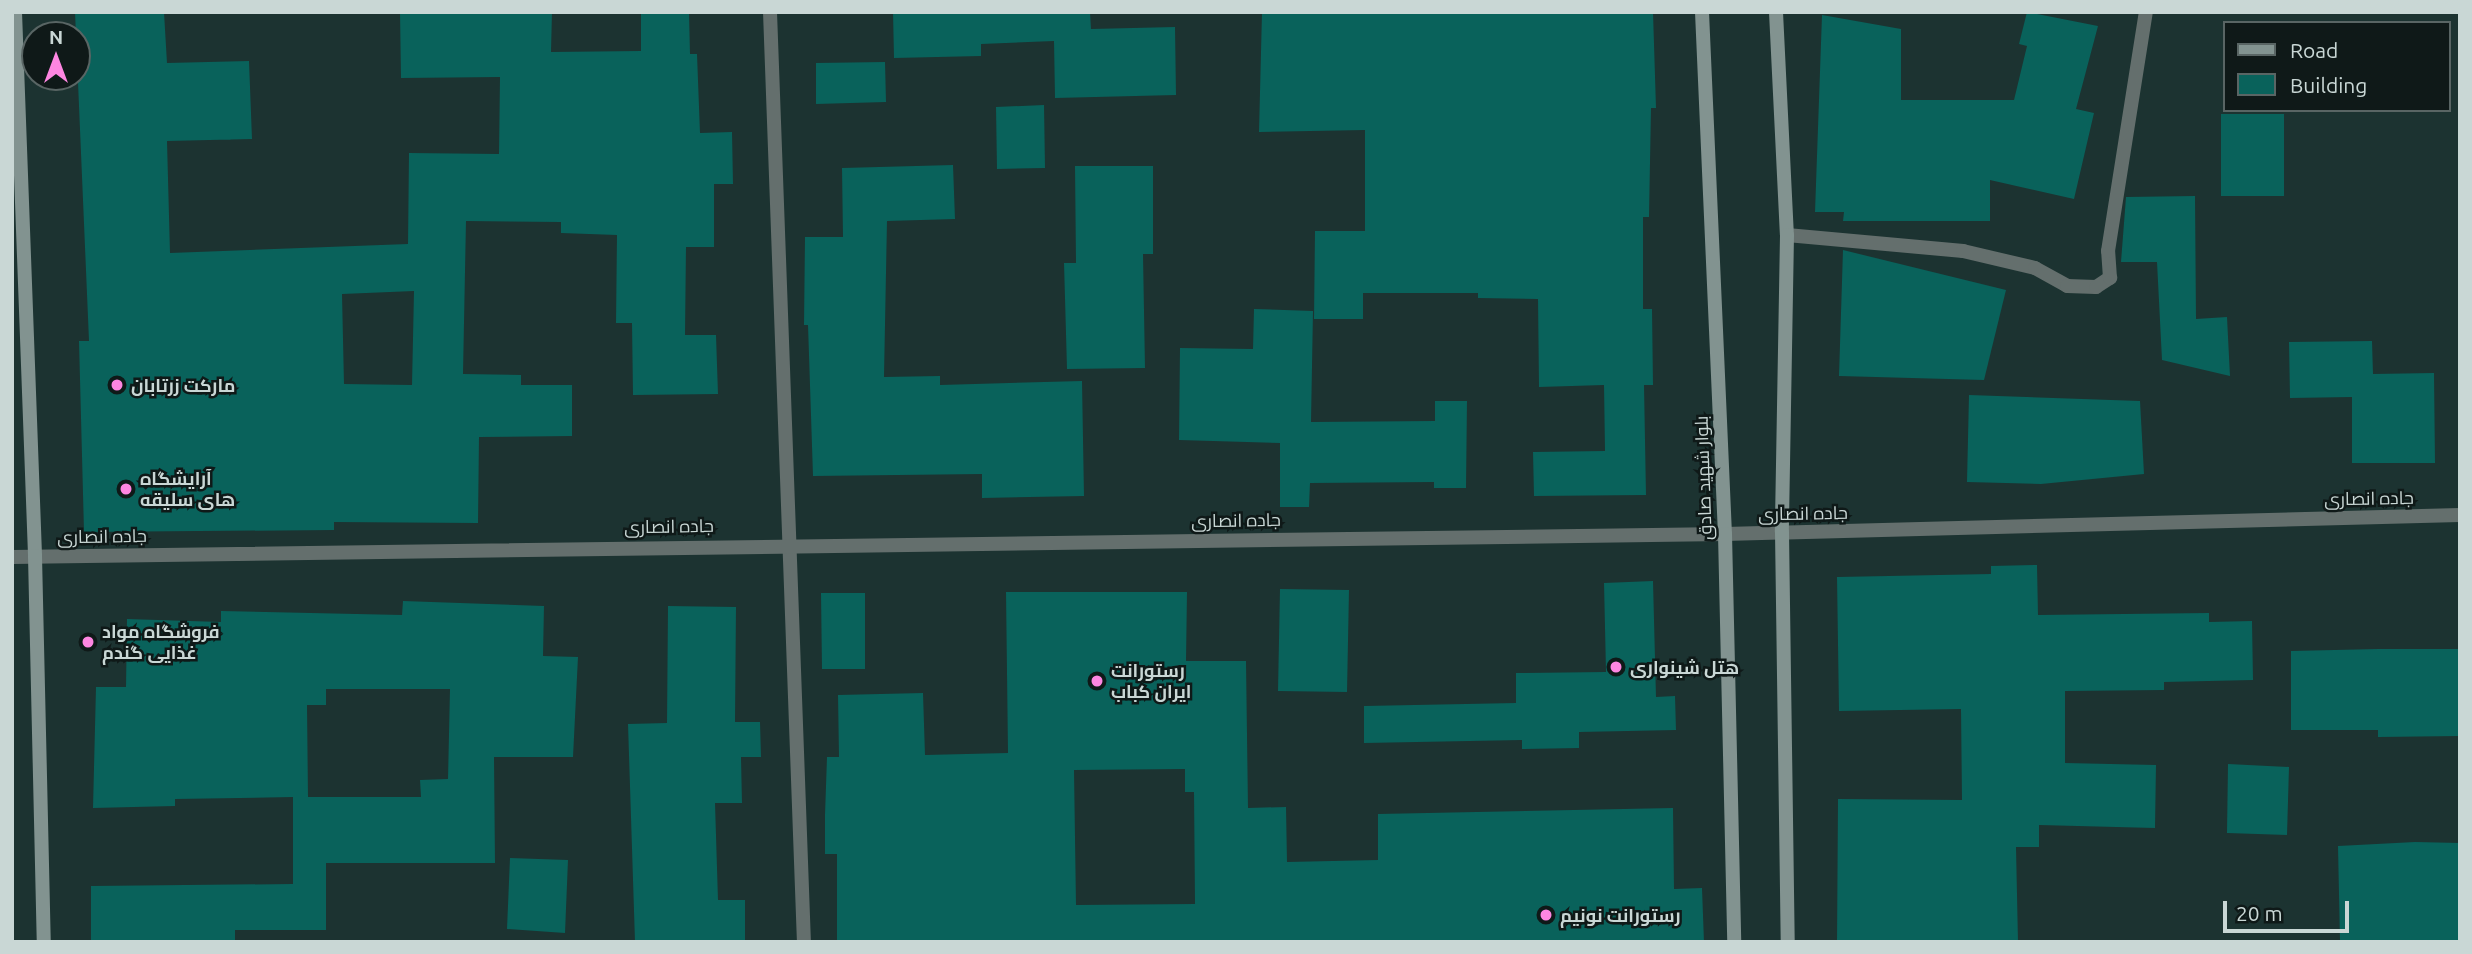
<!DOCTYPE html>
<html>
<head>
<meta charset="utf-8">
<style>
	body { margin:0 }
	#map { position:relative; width:2472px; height:954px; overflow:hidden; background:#1c3331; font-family:Ubuntu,Cairo,sans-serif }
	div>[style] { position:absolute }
	.building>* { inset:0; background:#09625b }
	.street>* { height:14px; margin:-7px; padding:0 7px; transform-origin:7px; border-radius:7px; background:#646f6d }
	.secondary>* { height:14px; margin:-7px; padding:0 7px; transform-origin:7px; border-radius:7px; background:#829390 }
	.dots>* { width:19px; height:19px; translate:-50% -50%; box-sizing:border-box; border:4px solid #0f1918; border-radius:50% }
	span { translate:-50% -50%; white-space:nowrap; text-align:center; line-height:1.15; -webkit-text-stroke:5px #0f1918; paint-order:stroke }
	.poi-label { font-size:18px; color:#c9d7d5; font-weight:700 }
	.left { translate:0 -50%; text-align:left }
	.street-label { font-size:18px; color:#c9d7d5 }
	.frame { position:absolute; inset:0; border:14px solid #c9d7d5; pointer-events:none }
	.legend { position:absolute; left:2223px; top:21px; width:228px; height:91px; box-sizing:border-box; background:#0f1918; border:2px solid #596564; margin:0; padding:9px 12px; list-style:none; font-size:21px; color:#c9d7d5 }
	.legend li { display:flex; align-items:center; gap:14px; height:35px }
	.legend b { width:35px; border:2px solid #596564 }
	.north { position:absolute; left:21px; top:21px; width:70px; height:70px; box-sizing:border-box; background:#0f1918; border:2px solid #596564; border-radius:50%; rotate:0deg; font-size:19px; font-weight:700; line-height:28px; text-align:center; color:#c9d7d5 }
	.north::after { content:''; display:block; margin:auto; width:24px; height:32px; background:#fe86e1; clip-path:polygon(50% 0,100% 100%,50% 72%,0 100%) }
	.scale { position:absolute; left:2223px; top:901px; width:126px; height:32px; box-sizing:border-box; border:4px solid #c9d7d5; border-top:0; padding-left:9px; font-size:21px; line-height:24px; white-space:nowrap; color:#c9d7d5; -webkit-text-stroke:5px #0f1918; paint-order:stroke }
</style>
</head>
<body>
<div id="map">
	<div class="building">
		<div style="clip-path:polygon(evenodd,75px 12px,164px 12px,167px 63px,249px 61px,252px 139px,167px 141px,170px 253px,408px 244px,409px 153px,499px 154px,500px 77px,401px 78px,400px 12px,552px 12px,551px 52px,641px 51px,641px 12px,689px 12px,690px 54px,697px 54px,700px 133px,732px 132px,733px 184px,714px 184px,714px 247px,686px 247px,685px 335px,716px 335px,718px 394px,633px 395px,632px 323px,616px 323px,617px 235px,561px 233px,561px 222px,466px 221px,463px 374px,521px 375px,521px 385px,572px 385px,572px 436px,479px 437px,478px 523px,334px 522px,334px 530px,84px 532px,79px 341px,89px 341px,75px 12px,414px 291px,412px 385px,344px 384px,342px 294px,414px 291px)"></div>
		<div style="clip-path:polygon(893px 12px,1090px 12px,1091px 29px,1175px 27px,1176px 95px,1055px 98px,1054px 41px,981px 44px,981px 56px,894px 58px)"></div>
		<div style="clip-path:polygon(1262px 12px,1653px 12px,1656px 108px,1651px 108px,1649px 217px,1643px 217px,1643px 309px,1652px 309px,1653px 385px,1644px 385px,1646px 495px,1534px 496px,1533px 452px,1605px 451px,1604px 385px,1539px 387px,1538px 299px,1478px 298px,1478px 293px,1363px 293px,1363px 319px,1314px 319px,1315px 231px,1365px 231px,1365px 130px,1259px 132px)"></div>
		<div style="clip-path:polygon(2027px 12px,2098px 26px,2076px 109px,2094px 113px,2074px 199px,1990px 180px,1990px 221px,1843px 221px,1844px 212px,1815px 212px,1822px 15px,1901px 29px,1901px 100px,2014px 100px,2027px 46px,2019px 44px)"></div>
		<div style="clip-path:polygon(885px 62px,886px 102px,816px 104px,816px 63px)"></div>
		<div style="clip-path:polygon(1044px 105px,1045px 168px,997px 169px,996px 107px)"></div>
		<div style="clip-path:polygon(2221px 114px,2284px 114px,2284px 196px,2221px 196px)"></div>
		<div style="clip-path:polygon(953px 165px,955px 219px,887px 221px,884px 377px,940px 376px,940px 385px,1082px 381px,1084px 496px,982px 498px,982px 474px,813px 476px,808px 325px,804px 325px,805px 237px,843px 237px,842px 168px)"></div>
		<div style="clip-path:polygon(1075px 166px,1153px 166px,1153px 254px,1143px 254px,1145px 368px,1067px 369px,1064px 263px,1076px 263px)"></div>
		<div style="clip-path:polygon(2195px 196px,2196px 319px,2227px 317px,2230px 376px,2162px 360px,2157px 262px,2121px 262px,2126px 197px)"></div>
		<div style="clip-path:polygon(1843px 250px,2006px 290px,1984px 380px,1839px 376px)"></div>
		<div style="clip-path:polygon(1254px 309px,1313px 311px,1311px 422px,1435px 421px,1435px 401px,1467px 401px,1466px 488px,1434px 488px,1434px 482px,1310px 483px,1309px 507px,1280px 507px,1280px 443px,1179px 440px,1180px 348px,1253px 349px)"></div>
		<div style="clip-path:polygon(2372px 341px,2373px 374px,2434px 373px,2435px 463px,2352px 463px,2352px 397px,2290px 398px,2289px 342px)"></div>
		<div style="clip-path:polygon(1969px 395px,2140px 401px,2144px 474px,2041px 484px,1967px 482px)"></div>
		<div style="clip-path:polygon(2037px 565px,2038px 615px,2209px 613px,2209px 622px,2252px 621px,2253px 680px,2164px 682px,2164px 690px,2065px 691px,2065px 763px,2156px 765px,2155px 828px,2039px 825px,2039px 847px,2016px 847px,2018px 942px,1837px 942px,1838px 799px,1962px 800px,1961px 709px,1839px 711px,1837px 577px,1991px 574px,1991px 566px)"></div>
		<div style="clip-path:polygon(1653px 581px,1656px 697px,1675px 696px,1676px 730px,1579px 732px,1579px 748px,1522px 749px,1522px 740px,1364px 743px,1364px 706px,1516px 703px,1516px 673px,1606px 672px,1604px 583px)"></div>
		<div style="clip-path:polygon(1280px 589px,1349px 590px,1347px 692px,1278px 691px)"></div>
		<div style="clip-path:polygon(evenodd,1006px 592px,1187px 592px,1186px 661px,1246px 661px,1248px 808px,1286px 807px,1287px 862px,1378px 860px,1378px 814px,1673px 808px,1674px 889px,1702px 888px,1704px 942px,837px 942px,837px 854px,825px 854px,825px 815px,827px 757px,839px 757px,838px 695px,923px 693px,925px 755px,1008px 753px,1006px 592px,1185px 769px,1185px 792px,1194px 792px,1195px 904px,1076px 905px,1074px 770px,1185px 769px)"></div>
		<div style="clip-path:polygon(821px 593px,865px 593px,865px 669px,822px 669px)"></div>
		<div style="clip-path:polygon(evenodd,403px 601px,544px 606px,543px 656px,578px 657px,573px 757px,494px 757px,495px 863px,326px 863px,326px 930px,235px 930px,235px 942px,91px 942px,91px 886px,293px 884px,293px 797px,175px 799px,175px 806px,93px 808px,96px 687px,126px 687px,127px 619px,221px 622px,221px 611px,402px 615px,403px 601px,326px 689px,450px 689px,448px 779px,420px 780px,421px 797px,308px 797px,307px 705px,326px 705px,326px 689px)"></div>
		<div style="clip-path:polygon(668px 606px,736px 607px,735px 722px,760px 722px,761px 757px,741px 757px,742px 803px,715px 803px,718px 900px,745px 900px,745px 942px,635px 942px,628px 724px,667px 723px)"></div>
		<div style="clip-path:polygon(2378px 649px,2460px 649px,2460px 736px,2378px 737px,2378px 730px,2291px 730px,2291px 651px)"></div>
		<div style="clip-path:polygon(2228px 764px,2289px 767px,2287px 835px,2227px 833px)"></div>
		<div style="clip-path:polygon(2415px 842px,2460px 843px,2460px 942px,2340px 942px,2338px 846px)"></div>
		<div style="clip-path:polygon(510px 858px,568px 860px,565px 933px,507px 929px)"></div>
	</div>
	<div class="street">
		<div style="left:770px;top:12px;width:931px;rotate:87.91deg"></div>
		<div style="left:1787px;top:235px;width:177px;rotate:5.2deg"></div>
		<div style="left:1963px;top:251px;width:74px;rotate:13.3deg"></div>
		<div style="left:2035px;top:268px;width:37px;rotate:29deg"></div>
		<div style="left:2067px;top:286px;width:29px;rotate:2deg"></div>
		<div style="left:2096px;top:287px;width:17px;rotate:-33deg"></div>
		<div style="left:2110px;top:278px;width:27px;rotate:-94deg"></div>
		<div style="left:2108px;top:251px;width:242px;rotate:-81deg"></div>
		<div style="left:12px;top:557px;width:1713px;rotate:-0.77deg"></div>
		<div style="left:1725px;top:534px;width:735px;rotate:-1.48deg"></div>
	</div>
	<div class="secondary">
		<div style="left:15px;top:12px;width:544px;rotate:87.89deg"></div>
		<div style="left:35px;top:556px;width:386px;rotate:88.7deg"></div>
		<div style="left:1702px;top:12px;width:523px;rotate:87.48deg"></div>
		<div style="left:1725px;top:534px;width:408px;rotate:88.7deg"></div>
		<div style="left:1776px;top:12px;width:223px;rotate:87.2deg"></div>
		<div style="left:1787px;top:235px;width:297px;rotate:91deg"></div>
		<div style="left:1782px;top:532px;width:410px;rotate:89.2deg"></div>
	</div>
	<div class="dots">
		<div style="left:117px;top:385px;background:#fe86e1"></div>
		<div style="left:126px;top:489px;background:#fe86e1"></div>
		<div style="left:88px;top:642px;background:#fe86e1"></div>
		<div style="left:1616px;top:667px;background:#fe86e1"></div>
		<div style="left:1097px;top:681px;background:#fe86e1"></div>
		<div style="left:1546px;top:915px;background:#fe86e1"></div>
	</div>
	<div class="poi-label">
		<span class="left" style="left:131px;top:385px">مارکت زرتابان</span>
		<span class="left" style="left:140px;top:489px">آرایشگاه<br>های سلیقه</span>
		<span class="left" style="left:102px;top:642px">فروشگاه مواد<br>غذایی گندم</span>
		<span class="left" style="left:1630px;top:667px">هتل شینواری</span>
		<span class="left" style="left:1111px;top:681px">رستورانت<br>ایران کباب</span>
		<span class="left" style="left:1560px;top:915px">رستورانت نونیم</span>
	</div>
	<div class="street-label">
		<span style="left:1703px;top:478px;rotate:-92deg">بلوار شهید صادق</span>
		<span style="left:2369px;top:498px;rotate:-1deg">جاده انصاری</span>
		<span style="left:1803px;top:513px;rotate:-1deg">جاده انصاری</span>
		<span style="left:1236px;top:520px;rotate:-1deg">جاده انصاری</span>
		<span style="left:669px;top:526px;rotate:-1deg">جاده انصاری</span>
		<span style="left:102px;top:536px;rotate:-1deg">جاده انصاری</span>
	</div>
	<div class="frame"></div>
	<ul class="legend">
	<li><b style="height:9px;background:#829390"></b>Road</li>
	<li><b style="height:19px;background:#09625b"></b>Building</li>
	</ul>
	<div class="north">N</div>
	<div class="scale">20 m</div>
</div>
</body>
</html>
